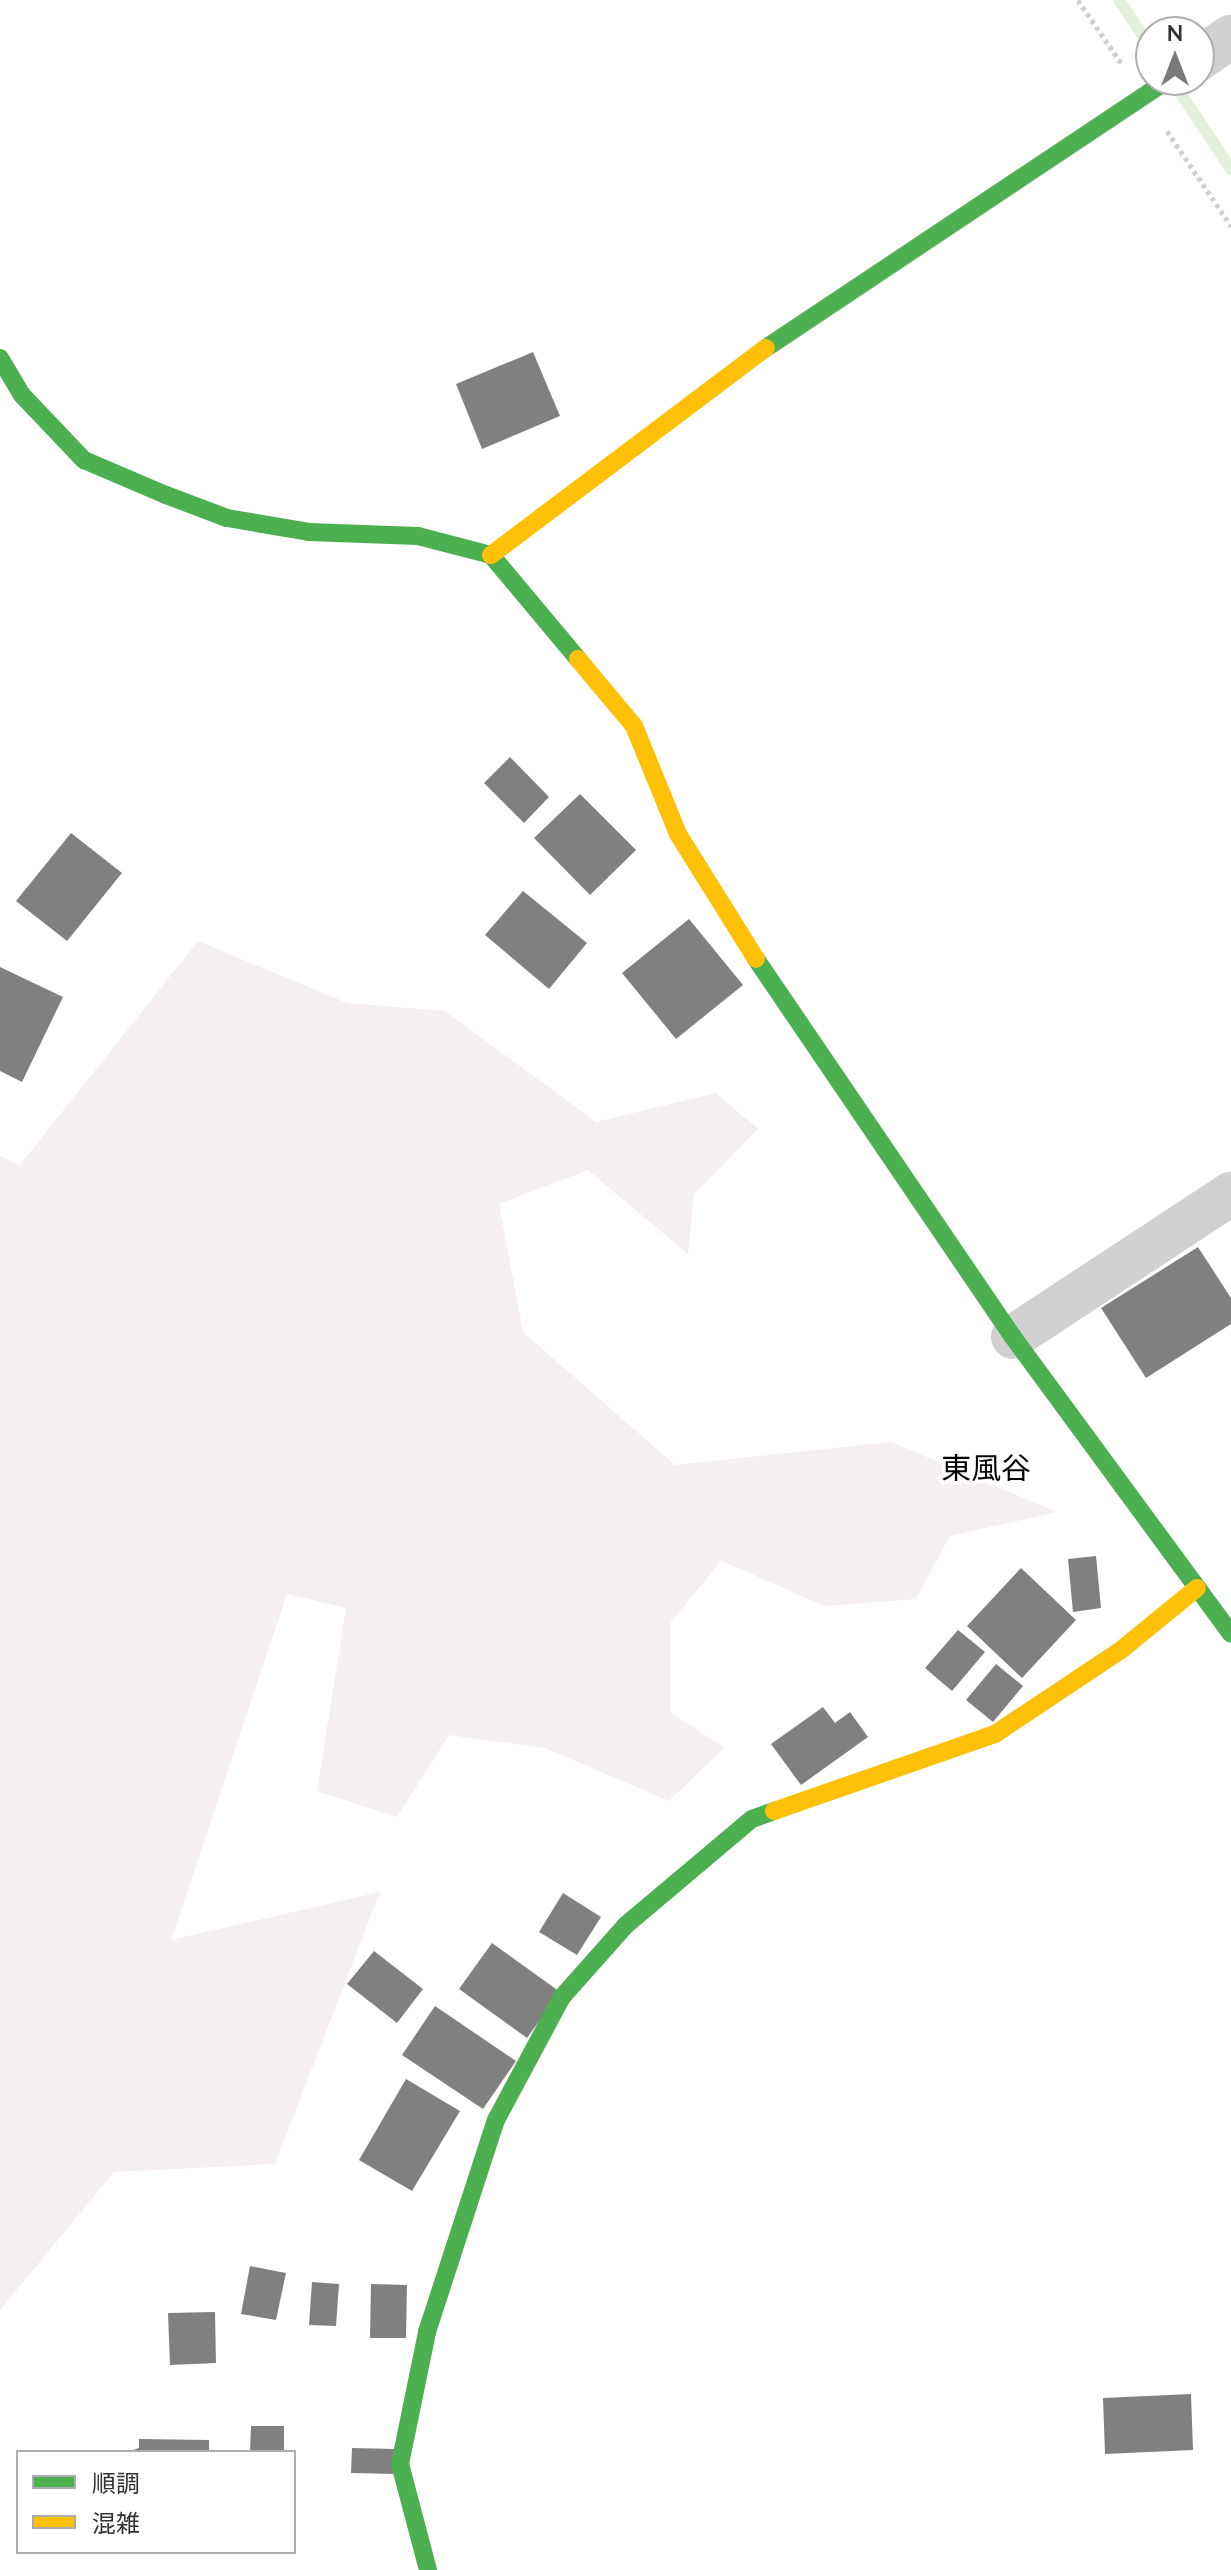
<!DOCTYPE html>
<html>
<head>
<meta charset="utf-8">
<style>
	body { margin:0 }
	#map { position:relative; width:1231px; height:2570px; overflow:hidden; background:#fff; font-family:"Nunito Sans","Noto Sans JP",sans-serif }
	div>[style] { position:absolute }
	.green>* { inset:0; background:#f5eff0 }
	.stream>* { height:12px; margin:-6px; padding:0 6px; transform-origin:6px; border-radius:6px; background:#e4f0de }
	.building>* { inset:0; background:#808080 }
	.path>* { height:5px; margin-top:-2.5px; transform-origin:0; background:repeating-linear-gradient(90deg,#cfcfcf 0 4px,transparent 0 8px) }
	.street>* { height:44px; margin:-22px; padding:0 22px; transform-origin:22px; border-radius:22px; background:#d1d1d1 }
	.fast>* { height:18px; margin:-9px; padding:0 9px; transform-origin:9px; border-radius:9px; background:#4caf50 }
	.slow>* { height:18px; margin:-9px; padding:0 9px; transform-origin:9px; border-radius:9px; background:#ffc107 }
	span { translate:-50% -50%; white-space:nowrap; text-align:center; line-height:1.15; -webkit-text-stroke:8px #fff; paint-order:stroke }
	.neighbourhood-label { font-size:30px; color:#000 }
	.legend { position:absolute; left:16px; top:2450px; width:280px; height:104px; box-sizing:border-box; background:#fff; border:2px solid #adadad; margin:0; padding:10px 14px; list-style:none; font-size:24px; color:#323232 }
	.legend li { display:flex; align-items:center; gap:16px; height:40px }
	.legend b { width:40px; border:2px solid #adadad }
	.north { position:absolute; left:1135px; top:16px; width:80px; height:80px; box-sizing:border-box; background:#fff; border:2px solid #adadad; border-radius:50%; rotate:0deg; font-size:22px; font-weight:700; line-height:32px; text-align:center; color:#323232 }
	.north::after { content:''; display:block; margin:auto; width:28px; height:36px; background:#7a7a7a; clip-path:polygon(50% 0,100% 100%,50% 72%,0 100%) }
</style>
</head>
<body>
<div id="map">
	<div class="green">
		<div style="clip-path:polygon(198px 941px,347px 1003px,445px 1011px,596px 1122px,716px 1093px,758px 1129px,694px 1194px,688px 1254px,588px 1170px,499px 1204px,523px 1332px,675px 1465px,891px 1442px,1057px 1512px,950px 1536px,916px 1599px,825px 1606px,721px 1561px,671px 1622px,671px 1713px,724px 1748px,669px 1801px,545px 1748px,449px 1735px,397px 1817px,317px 1791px,346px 1608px,287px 1594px,171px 1940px,380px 1892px,275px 2164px,114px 2172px,0 2310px,0 1156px,20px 1165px)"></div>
	</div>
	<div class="stream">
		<div style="left:1119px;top:0;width:58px;rotate:56.3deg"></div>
		<div style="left:1173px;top:82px;width:105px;rotate:56.3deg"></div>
	</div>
	<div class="building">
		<div style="clip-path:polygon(533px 352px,560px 416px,482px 449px,456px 384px)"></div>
		<div style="clip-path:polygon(510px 757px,549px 797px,524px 823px,484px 783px)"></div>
		<div style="clip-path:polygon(580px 794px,636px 850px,590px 895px,534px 838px)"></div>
		<div style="clip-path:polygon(71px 833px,122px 873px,67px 941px,16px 901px)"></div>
		<div style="clip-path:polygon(523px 891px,587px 943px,549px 989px,485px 935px)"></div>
		<div style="clip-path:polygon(689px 919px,743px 985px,676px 1039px,622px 973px)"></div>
		<div style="clip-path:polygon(0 967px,63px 997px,22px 1082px,0 1071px)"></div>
		<div style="clip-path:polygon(1198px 1247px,1231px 1298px,1231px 1324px,1146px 1378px,1101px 1308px)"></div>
		<div style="clip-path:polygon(1096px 1556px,1101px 1608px,1073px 1612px,1068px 1559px)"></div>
		<div style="clip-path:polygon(1021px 1568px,1076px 1620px,1022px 1678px,967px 1626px)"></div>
		<div style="clip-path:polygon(958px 1630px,985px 1652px,952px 1691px,925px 1668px)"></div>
		<div style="clip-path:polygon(996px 1664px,1023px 1686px,993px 1722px,966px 1700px)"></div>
		<div style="clip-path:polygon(823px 1707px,835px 1723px,850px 1712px,868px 1737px,801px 1785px,771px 1744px)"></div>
		<div style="clip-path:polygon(563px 1893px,601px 1917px,577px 1955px,539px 1932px)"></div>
		<div style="clip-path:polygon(492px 1943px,560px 1992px,527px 2038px,459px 1989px)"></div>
		<div style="clip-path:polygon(374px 1951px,423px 1989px,397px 2023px,347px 1984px)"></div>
		<div style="clip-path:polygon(435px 2006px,516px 2061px,483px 2109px,402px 2055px)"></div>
		<div style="clip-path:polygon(406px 2079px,460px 2111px,412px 2191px,359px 2160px)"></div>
		<div style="clip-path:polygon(250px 2266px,286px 2273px,276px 2320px,241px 2314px)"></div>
		<div style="clip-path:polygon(312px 2282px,339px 2284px,336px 2326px,309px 2325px)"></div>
		<div style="clip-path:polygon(371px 2284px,407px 2285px,406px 2338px,370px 2338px)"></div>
		<div style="clip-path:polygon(215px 2312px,216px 2363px,170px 2365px,168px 2313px)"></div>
		<div style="clip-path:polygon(1191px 2394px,1193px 2450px,1105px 2454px,1103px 2398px)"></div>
		<div style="clip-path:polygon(251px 2426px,284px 2426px,284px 2452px,250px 2452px)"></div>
		<div style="clip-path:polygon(139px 2439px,209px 2440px,209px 2452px,127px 2452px,139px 2448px)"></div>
		<div style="clip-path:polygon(352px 2448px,397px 2449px,396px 2474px,351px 2473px)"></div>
	</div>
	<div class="path">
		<div style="left:1078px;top:0;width:76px;rotate:55.7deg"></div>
		<div style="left:1167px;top:131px;width:115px;rotate:56deg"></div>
	</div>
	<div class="street">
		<div style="left:1199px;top:59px;width:39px;rotate:-35deg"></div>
		<div style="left:1013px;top:1337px;width:261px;rotate:-33.3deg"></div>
	</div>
	<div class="fast">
		<div style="left:766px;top:348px;width:483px;rotate:-33.7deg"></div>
		<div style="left:0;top:358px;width:43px;rotate:59.3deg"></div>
		<div style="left:22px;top:395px;width:90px;rotate:46.4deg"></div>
		<div style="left:84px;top:460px;width:89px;rotate:23.1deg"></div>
		<div style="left:166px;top:495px;width:65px;rotate:20.7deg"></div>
		<div style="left:227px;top:518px;width:83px;rotate:9.7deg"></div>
		<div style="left:309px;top:532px;width:109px;rotate:2.1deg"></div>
		<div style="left:418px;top:536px;width:75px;rotate:14.6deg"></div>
		<div style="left:491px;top:555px;width:136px;rotate:50.1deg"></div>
		<div style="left:756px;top:959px;width:457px;rotate:55.8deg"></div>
		<div style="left:1013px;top:1337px;width:368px;rotate:53.7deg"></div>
		<div style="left:428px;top:2570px;width:110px;rotate:-104.8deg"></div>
		<div style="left:400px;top:2464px;width:135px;rotate:-78.4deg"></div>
		<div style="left:427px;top:2332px;width:223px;rotate:-72deg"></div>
		<div style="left:496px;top:2120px;width:140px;rotate:-61.8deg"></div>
		<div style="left:562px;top:1997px;width:96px;rotate:-48.4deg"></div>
		<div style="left:626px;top:1925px;width:165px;rotate:-40.1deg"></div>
		<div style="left:752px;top:1819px;width:23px;rotate:-20deg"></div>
	</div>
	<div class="slow">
		<div style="left:491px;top:555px;width:344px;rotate:-37deg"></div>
		<div style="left:578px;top:659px;width:87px;rotate:50.1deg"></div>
		<div style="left:634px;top:726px;width:117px;rotate:67.8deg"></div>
		<div style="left:678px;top:834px;width:147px;rotate:58deg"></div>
		<div style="left:774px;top:1811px;width:234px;rotate:-19.2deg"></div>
		<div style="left:995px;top:1734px;width:151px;rotate:-33.7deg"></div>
		<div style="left:1121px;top:1650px;width:98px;rotate:-39.2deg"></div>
	</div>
	<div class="neighbourhood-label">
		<span style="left:986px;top:1470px">東風谷</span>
	</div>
	<ul class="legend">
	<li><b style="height:10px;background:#4caf50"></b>順調</li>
	<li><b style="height:10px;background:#ffc107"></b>混雑</li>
	</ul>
	<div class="north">N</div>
</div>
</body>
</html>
